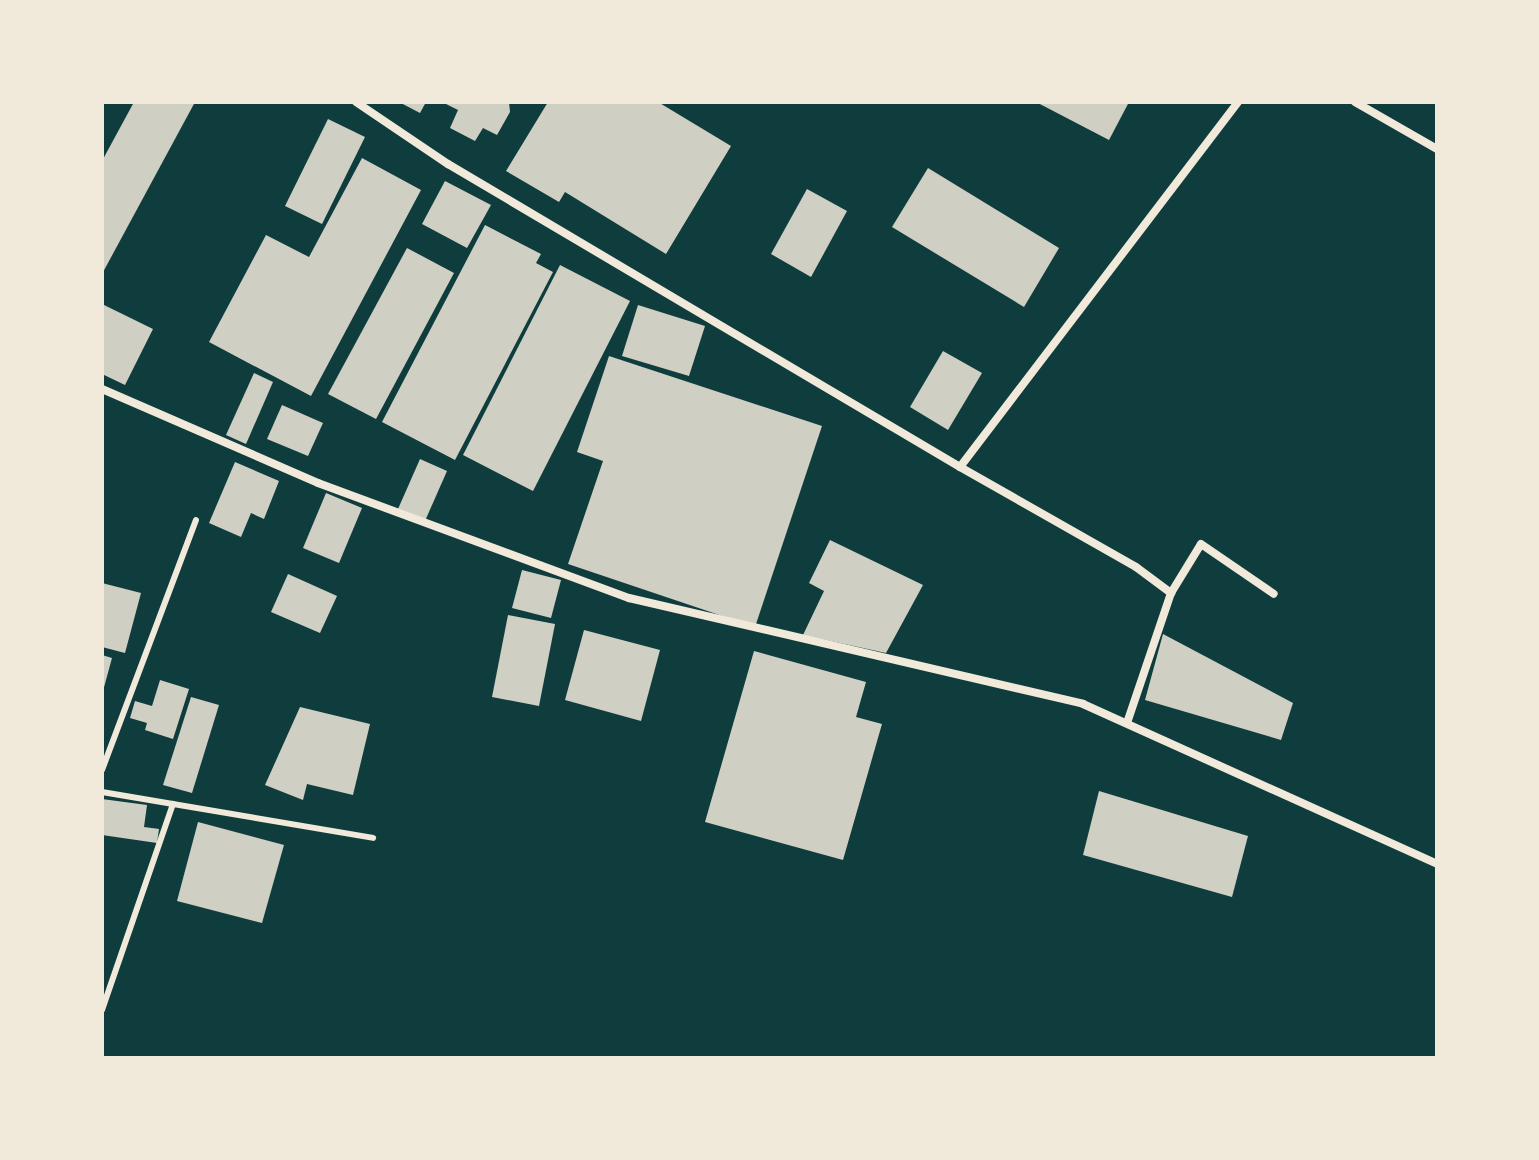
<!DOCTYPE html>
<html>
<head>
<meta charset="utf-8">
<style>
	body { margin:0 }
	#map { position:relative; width:1539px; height:1160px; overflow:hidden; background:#0f3d3e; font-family:"Playfair Display",serif }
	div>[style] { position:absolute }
	.building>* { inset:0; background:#cfcfc3 }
	.service>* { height:6px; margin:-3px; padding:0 3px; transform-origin:3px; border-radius:3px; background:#f1e9da }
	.minor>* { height:8px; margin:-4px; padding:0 4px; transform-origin:4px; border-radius:4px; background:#f1e9da }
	span { translate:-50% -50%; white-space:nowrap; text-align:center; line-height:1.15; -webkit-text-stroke:8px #f1e9da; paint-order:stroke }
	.frame { position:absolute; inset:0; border:104px solid #f1e9da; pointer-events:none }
</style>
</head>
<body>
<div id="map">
	<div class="building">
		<div style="clip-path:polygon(134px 102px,195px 102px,102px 274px,102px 161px)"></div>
		<div style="clip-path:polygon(399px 102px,426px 102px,420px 113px)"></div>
		<div style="clip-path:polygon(442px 102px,509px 102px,510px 112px,497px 135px,483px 128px,475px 141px,450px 128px,458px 110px)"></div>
		<div style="clip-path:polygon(548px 102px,658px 102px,731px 146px,666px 254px,565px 192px,559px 202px,506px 171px)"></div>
		<div style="clip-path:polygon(1036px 102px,1129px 102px,1109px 140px)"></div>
		<div style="clip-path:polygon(328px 119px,365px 137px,322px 224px,285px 206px)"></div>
		<div style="clip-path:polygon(362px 158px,421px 190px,311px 396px,209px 342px,266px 235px,309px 257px)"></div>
		<div style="clip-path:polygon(928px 168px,1059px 248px,1024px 307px,892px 227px)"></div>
		<div style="clip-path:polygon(445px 181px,491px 205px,467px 248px,422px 224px)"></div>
		<div style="clip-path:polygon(807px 189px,847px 211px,811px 277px,771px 254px)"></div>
		<div style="clip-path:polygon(485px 225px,541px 254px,536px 263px,553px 272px,455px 460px,382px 422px)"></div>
		<div style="clip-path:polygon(407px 248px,454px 273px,376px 419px,328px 394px)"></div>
		<div style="clip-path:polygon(560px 265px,630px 301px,533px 491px,463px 455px)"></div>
		<div style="clip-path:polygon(102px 304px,153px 329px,125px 385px,102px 374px)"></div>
		<div style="clip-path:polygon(638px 305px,705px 326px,689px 376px,622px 356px)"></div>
		<div style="clip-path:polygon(943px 351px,982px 373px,948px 430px,910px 407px)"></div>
		<div style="clip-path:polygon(609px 356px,822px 426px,755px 627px,568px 564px,603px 461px,577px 452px)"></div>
		<div style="clip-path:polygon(254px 373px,273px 382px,246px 444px,226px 435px)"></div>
		<div style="clip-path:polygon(282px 405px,323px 423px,308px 456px,267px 439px)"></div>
		<div style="clip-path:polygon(420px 459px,447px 471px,425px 521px,398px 509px)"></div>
		<div style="clip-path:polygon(235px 462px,279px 481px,264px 519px,251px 513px,241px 537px,209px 523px)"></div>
		<div style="clip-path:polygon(326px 493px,362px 508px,339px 563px,303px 548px)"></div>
		<div style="clip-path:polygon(830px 540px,923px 585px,886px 653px,803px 635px,824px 591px,809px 583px)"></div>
		<div style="clip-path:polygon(522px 570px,561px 580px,551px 618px,512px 608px)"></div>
		<div style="clip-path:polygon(288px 574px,337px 596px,320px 633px,271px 612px)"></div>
		<div style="clip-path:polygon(102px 583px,141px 593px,125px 653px,102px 647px)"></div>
		<div style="clip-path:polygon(508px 615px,555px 624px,539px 706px,492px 697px)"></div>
		<div style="clip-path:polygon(584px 630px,660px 650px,641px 721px,565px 700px)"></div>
		<div style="clip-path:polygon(1163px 634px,1293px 703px,1281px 740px,1145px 700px)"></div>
		<div style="clip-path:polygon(754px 651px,866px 682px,856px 717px,882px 724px,843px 860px,705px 822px)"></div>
		<div style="clip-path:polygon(102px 655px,112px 658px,103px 691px,102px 691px)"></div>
		<div style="clip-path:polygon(160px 680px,189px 689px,173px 739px,145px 730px,147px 723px,130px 718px,135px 701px,152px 706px)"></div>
		<div style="clip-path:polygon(191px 697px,219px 705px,192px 793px,163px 785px)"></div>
		<div style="clip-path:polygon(300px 707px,370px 724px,353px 795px,307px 784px,303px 800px,265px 785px)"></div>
		<div style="clip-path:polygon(1099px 791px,1248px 836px,1232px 897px,1083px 855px)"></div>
		<div style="clip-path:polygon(102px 799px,147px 805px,144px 827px,159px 829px,157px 843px,102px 835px)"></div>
		<div style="clip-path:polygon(198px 822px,284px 845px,262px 923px,177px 901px)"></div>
	</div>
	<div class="service">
		<div style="left:102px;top:770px;width:267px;rotate:-69.4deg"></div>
		<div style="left:102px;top:792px;width:275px;rotate:9.6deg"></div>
		<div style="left:102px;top:1010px;width:218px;rotate:-71deg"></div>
	</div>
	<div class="minor">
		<div style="left:356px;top:102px;width:111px;rotate:34deg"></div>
		<div style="left:448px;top:164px;width:595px;rotate:30.62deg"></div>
		<div style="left:960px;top:467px;width:459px;rotate:-52.7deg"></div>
		<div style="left:1355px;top:102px;width:95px;rotate:29.8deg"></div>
		<div style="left:102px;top:389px;width:236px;rotate:23.5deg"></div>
		<div style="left:318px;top:483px;width:332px;rotate:20.3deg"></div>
		<div style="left:629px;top:598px;width:466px;rotate:13.1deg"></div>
		<div style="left:1083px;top:704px;width:388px;rotate:24.3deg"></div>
		<div style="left:960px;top:467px;width:202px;rotate:29.6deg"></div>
		<div style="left:1136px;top:567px;width:44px;rotate:36.6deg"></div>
		<div style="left:1171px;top:593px;width:137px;rotate:108.7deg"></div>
		<div style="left:1171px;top:593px;width:57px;rotate:-58.5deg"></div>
		<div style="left:1201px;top:544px;width:88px;rotate:34.4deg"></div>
	</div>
	<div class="frame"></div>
</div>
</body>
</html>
